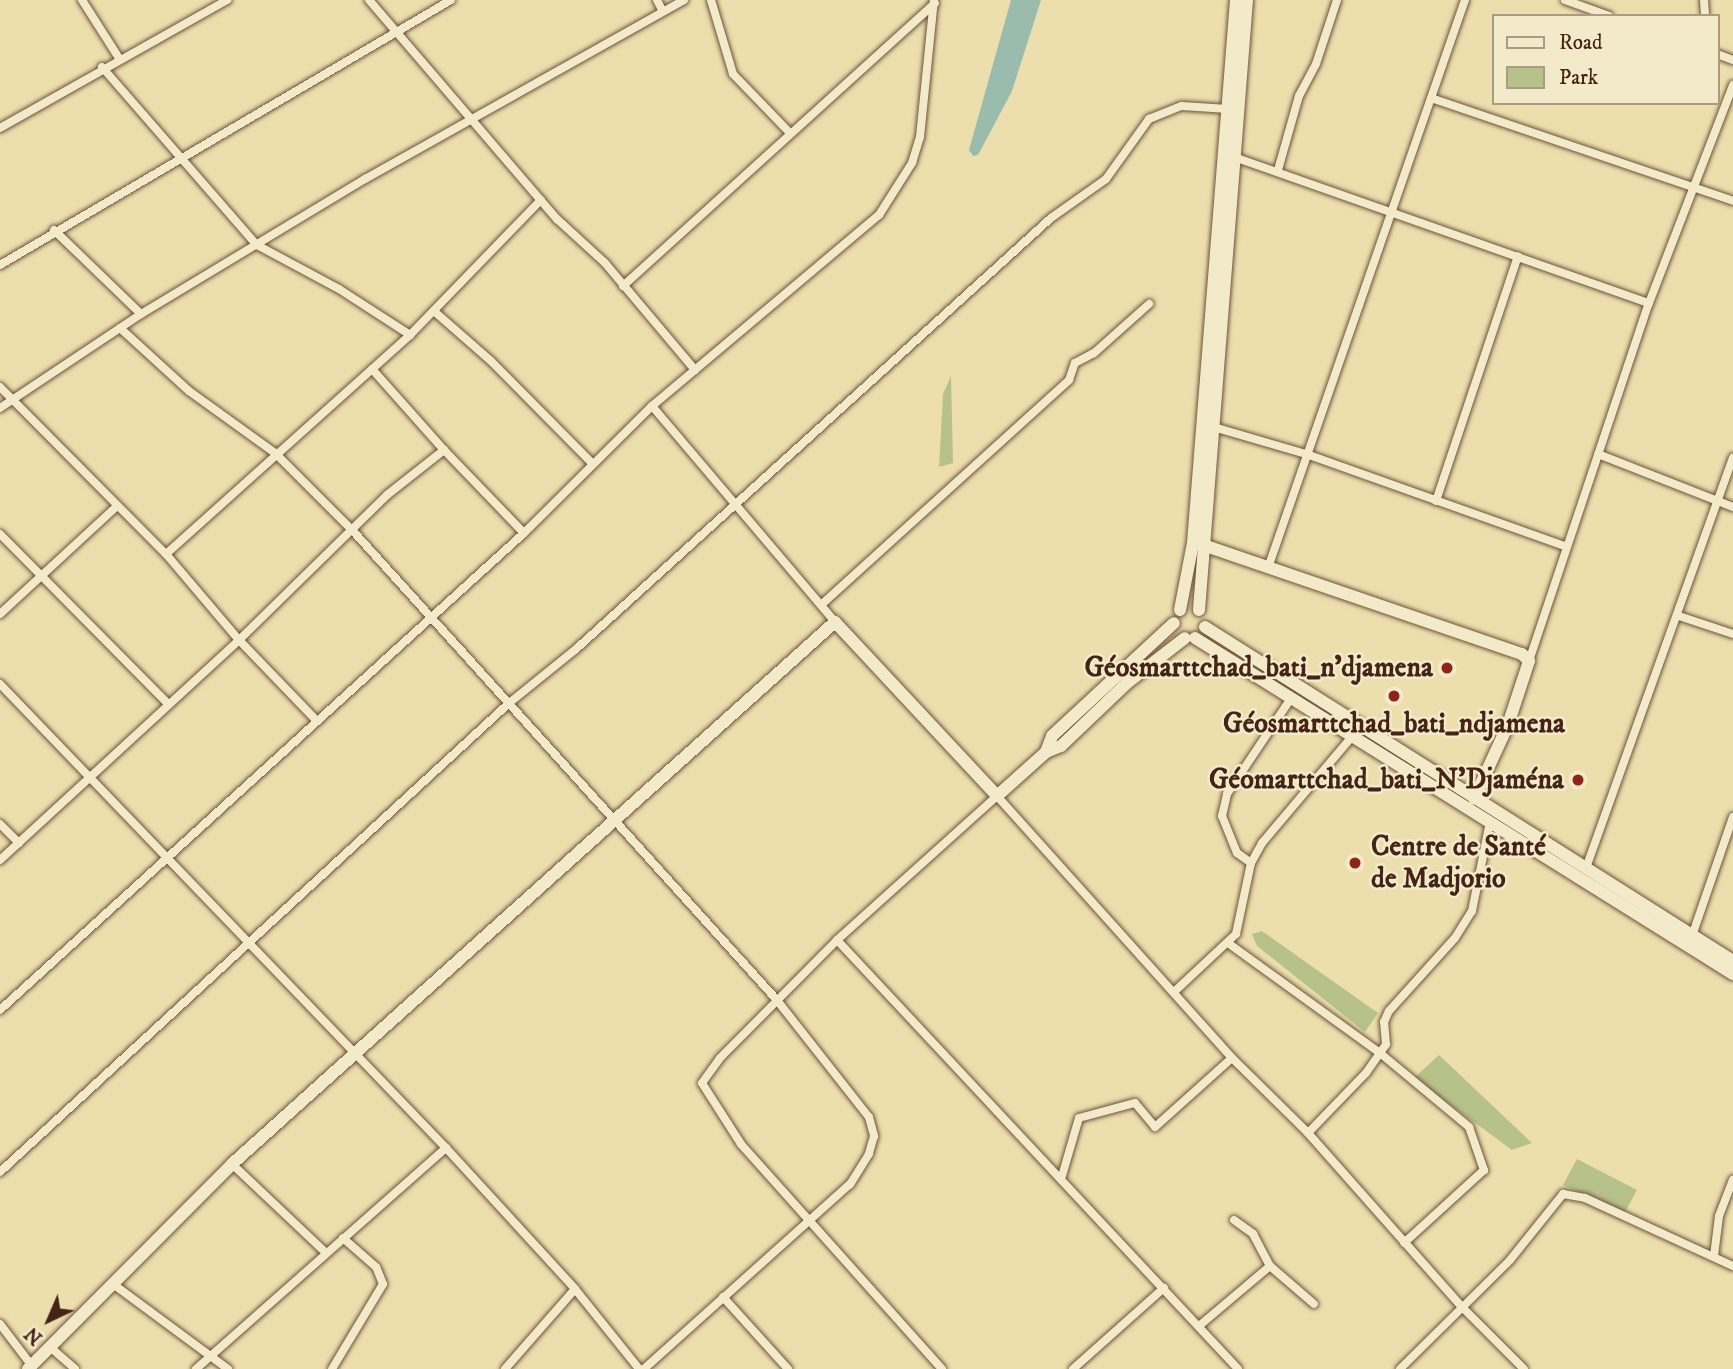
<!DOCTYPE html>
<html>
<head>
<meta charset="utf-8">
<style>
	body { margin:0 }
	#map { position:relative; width:1733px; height:1369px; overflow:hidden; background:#ecdfad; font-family:"IM FELL DW Pica",serif }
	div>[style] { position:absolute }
	.green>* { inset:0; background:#b7c28a }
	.water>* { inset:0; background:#99bcac }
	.roads { filter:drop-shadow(0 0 2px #6f523c) drop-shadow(0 0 2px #6f523c) }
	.street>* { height:8px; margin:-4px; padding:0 4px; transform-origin:4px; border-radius:4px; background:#f3eaca }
	.secondary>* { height:12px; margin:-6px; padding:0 6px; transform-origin:6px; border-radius:6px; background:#f3eaca }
	.dots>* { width:19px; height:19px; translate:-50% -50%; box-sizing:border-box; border:4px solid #f3eaca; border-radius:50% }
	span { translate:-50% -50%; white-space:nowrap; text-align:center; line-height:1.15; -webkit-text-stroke:5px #f3eaca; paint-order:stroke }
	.poi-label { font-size:28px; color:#452316; font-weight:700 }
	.right { translate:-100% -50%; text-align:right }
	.left { translate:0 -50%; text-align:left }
	.legend { position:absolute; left:1492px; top:14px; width:228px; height:91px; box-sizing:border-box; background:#f3eaca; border:2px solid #ad9a82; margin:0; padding:9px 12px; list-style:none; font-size:21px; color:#452316 }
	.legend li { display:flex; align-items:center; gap:14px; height:35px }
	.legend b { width:35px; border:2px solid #ad9a82 }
	.north { position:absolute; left:14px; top:1285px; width:70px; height:70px; -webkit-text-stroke:5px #f3eaca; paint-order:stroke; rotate:224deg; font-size:19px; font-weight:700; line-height:28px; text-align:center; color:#452316 }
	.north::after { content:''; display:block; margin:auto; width:24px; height:32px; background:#452316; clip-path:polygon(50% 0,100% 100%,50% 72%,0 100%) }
</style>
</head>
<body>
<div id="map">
	<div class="green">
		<div style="clip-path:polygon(951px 376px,953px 463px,939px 467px,943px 394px)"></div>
		<div style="clip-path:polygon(1262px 931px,1378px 1013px,1365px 1032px,1257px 946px,1252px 934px)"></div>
		<div style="clip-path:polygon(1439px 1055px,1532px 1143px,1512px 1150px,1414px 1078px)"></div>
		<div style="clip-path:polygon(1577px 1159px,1637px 1190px,1625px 1212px,1563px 1185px)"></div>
	</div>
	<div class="water">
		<div style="clip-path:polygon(1011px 0,1041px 0,1012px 91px,978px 155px,973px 156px,969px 150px)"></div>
	</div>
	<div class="roads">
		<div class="street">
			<div style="left:82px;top:0;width:69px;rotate:57.5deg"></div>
			<div style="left:369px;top:0;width:289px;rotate:49.4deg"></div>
			<div style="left:557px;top:219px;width:65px;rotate:42.5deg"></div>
			<div style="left:605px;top:263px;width:140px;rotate:49.9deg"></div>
			<div style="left:657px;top:0;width:11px;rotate:63deg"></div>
			<div style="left:711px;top:0;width:77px;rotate:73.4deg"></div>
			<div style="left:733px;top:74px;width:81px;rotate:46deg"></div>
			<div style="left:1565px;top:0;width:47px;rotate:20deg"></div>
			<div style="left:1704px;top:0;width:16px;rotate:86deg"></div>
			<div style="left:1717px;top:54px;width:17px;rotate:21deg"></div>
			<div style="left:102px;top:67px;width:236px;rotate:49deg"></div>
			<div style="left:257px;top:245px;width:93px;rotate:28.2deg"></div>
			<div style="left:339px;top:289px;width:85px;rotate:32.9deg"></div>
			<div style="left:410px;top:335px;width:188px;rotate:-45.9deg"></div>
			<div style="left:1431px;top:98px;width:319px;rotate:18.8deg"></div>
			<div style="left:0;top:128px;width:261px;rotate:-29.4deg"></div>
			<div style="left:1234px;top:157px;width:440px;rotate:19.4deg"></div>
			<div style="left:1278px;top:170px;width:77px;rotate:-74.2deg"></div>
			<div style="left:1299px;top:96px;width:36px;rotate:-62deg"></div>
			<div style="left:1316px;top:64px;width:67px;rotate:-71.8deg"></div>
			<div style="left:54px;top:230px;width:121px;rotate:44deg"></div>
			<div style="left:0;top:265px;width:523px;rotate:-30.44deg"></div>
			<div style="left:623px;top:286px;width:421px;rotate:-42.2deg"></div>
			<div style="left:435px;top:312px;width:74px;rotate:41.2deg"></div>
			<div style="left:491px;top:361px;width:144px;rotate:45.3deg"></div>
			<div style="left:120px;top:328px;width:93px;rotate:42.4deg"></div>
			<div style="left:189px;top:391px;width:106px;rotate:35.8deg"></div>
			<div style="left:275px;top:453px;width:110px;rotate:45deg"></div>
			<div style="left:353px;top:531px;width:631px;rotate:47.89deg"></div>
			<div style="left:776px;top:999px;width:150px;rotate:51.8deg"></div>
			<div style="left:869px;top:1117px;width:20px;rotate:75deg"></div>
			<div style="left:874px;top:1136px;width:19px;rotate:106deg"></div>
			<div style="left:869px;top:1154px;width:36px;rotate:122deg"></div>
			<div style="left:850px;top:1184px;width:277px;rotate:138.1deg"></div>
			<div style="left:372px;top:369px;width:108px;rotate:48.4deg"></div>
			<div style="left:0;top:387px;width:235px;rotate:45.2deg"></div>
			<div style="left:166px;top:554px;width:113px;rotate:49.7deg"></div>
			<div style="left:239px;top:640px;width:111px;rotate:46.1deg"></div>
			<div style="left:652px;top:406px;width:283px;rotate:49.7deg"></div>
			<div style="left:0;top:408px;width:169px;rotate:-33.7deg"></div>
			<div style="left:141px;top:314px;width:262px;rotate:-31.1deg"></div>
			<div style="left:365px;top:179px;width:366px;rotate:-29.3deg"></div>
			<div style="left:1210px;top:426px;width:103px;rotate:16.3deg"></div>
			<div style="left:1309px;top:455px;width:272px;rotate:19.6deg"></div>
			<div style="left:1598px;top:454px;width:145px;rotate:21.4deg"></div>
			<div style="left:1436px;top:501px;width:258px;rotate:-71.5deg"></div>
			<div style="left:0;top:534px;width:238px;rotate:45.3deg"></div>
			<div style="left:166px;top:554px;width:328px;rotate:-41.9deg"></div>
			<div style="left:1269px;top:565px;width:598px;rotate:-70.87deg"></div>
			<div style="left:821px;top:605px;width:335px;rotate:-42.2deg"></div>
			<div style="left:1069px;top:380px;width:18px;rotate:-71deg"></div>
			<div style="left:1075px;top:363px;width:21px;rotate:-28deg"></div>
			<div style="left:1094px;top:353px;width:74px;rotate:-41.7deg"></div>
			<div style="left:0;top:614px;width:158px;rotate:-42.7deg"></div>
			<div style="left:1679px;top:616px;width:57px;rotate:18.4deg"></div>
			<div style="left:1529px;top:661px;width:378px;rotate:-71.5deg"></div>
			<div style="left:1649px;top:303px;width:234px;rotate:-68.9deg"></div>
			<div style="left:0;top:684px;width:644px;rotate:46.13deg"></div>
			<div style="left:446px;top:1148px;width:191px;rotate:47.5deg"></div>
			<div style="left:575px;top:1289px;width:102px;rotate:51.3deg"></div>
			<div style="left:0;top:824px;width:27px;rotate:45deg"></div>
			<div style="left:0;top:860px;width:325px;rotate:-42.6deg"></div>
			<div style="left:239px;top:640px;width:207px;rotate:-44.4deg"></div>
			<div style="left:387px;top:495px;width:73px;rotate:-38.3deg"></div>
			<div style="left:444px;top:450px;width:115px;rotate:46.1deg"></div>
			<div style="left:1251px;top:863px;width:17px;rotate:-144deg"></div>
			<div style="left:1237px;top:853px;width:40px;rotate:-112deg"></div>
			<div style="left:1222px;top:816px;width:23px;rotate:-77deg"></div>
			<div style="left:1227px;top:794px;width:113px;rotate:-56.2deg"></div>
			<div style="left:1586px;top:868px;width:436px;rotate:-70.3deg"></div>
			<div style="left:1692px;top:936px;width:126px;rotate:-71deg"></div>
			<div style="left:837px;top:940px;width:587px;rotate:46.93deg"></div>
			<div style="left:1228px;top:943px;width:188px;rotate:35.9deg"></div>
			<div style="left:1380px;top:1053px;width:116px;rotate:39.7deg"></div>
			<div style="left:1469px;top:1127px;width:46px;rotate:70.8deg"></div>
			<div style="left:1484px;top:1170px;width:108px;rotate:137.6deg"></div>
			<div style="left:1174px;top:992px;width:85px;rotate:-43.1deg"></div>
			<div style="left:1236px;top:934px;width:73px;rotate:-78.1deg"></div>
			<div style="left:1251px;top:863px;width:23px;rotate:-61deg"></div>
			<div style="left:1262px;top:843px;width:136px;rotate:-49.8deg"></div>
			<div style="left:0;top:1010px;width:709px;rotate:-42.31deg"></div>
			<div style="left:524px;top:533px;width:180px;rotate:-44.8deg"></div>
			<div style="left:652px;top:406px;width:297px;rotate:-40.1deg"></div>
			<div style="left:879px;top:215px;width:62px;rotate:-57.6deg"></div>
			<div style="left:912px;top:163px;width:27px;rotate:-73deg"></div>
			<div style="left:920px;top:137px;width:138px;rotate:-84.2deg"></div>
			<div style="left:1308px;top:1133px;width:83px;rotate:-46deg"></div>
			<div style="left:1366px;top:1073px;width:35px;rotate:-55deg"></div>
			<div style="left:1386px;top:1044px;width:22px;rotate:-95deg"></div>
			<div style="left:1384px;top:1022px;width:12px;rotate:-66deg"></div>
			<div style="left:1389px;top:1011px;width:98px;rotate:-47.9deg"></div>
			<div style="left:1455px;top:938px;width:32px;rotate:-58deg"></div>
			<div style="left:1472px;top:911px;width:91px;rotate:-78.6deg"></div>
			<div style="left:232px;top:1164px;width:129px;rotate:43.4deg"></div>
			<div style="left:0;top:1172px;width:691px;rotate:-42.65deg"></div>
			<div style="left:508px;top:704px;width:86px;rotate:-38.9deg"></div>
			<div style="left:575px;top:650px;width:643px;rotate:-42.23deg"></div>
			<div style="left:1051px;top:218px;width:67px;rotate:-35.3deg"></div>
			<div style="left:1106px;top:179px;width:74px;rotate:-54.4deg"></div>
			<div style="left:1149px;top:119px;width:35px;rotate:-22deg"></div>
			<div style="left:1182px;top:106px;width:46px;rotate:3.7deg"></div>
			<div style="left:1062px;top:1176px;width:60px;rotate:-73.7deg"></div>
			<div style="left:1079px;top:1118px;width:58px;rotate:-15deg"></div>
			<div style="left:1135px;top:1103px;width:31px;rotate:50deg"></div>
			<div style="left:1155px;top:1127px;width:103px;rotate:-41.9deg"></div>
			<div style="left:1234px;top:1220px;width:24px;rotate:36deg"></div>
			<div style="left:1253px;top:1234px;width:36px;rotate:62deg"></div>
			<div style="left:1714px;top:1256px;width:40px;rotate:-82.9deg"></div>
			<div style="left:1719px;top:1216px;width:39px;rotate:-69deg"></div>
			<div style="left:113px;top:1284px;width:143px;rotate:36.5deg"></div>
			<div style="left:723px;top:1297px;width:97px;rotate:47.9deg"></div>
			<div style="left:0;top:1324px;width:53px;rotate:52.7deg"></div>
			<div style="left:1199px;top:1326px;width:93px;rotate:-40.2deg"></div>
			<div style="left:1270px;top:1266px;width:58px;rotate:40.8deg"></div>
			<div style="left:50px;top:1347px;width:33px;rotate:41deg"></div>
			<div style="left:196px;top:1369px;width:334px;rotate:-41.5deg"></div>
			<div style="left:332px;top:1369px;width:99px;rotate:-59deg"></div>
			<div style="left:383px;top:1284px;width:18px;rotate:-112deg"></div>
			<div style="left:376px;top:1267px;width:44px;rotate:-138.7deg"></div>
			<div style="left:505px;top:1369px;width:106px;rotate:-48.8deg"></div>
			<div style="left:942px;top:1369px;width:302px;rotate:-131.8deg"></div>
			<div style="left:741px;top:1144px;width:72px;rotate:-122.6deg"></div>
			<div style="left:702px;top:1083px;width:31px;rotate:-54deg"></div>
			<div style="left:720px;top:1058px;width:166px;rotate:-45.2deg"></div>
			<div style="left:837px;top:940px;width:215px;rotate:-42deg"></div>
			<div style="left:997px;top:796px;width:352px;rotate:48.1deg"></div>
			<div style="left:1232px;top:1058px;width:107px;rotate:44.6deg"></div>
			<div style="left:1308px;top:1133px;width:234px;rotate:48.5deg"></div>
			<div style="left:1463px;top:1308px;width:86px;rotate:45deg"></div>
			<div style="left:1073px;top:1369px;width:122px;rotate:-41.7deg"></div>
			<div style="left:1400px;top:1369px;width:155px;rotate:-44.7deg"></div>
			<div style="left:1510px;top:1260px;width:85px;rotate:-51.2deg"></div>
			<div style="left:1563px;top:1194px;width:22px;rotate:10deg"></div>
			<div style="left:1585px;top:1198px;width:163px;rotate:24.7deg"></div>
		</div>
		<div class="secondary">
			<div style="left:1206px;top:546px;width:334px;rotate:18.9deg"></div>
			<div style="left:1522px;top:654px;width:10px;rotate:45deg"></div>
			<div style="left:1529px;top:661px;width:67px;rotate:108.2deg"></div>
			<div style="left:1508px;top:725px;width:81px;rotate:114.7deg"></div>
			<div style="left:1180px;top:610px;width:68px;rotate:-79deg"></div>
			<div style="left:1193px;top:543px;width:545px;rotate:-85.47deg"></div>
			<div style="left:1199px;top:610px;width:612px;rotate:-85.5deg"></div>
			<div style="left:1205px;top:627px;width:625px;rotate:32.32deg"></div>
			<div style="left:1195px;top:638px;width:634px;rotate:31.99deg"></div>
			<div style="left:1046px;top:752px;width:16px;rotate:-22deg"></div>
			<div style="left:1061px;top:746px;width:91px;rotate:-43.7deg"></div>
			<div style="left:1127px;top:683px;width:73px;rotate:-37.8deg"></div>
			<div style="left:28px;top:1369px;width:289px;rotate:-45.1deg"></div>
			<div style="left:232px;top:1164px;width:811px;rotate:-41.95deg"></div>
			<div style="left:835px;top:622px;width:238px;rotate:47deg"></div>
			<div style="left:997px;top:796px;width:66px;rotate:-41.9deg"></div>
			<div style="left:1046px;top:752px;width:17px;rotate:-69deg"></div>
			<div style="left:1052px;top:736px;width:166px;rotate:-42.8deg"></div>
		</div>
	</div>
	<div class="dots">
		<div style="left:1447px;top:668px;background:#8f2418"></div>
		<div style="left:1394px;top:696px;background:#8f2418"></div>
		<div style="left:1578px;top:780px;background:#8f2418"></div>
		<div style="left:1355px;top:863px;background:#8f2418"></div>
	</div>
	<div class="poi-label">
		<span class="right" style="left:1433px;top:668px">Géosmarttchad_bati_n'djamena</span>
		<span style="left:1394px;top:724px">Géosmarttchad_bati_ndjamena</span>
		<span class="right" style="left:1564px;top:780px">Géomarttchad_bati_N'Djaména</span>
		<span class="left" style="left:1371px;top:863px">Centre de Santé<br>de Madjorio</span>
	</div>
	<ul class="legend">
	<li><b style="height:9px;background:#f3eaca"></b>Road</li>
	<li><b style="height:19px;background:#b7c28a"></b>Park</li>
	</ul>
	<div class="north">N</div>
</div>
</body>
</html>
